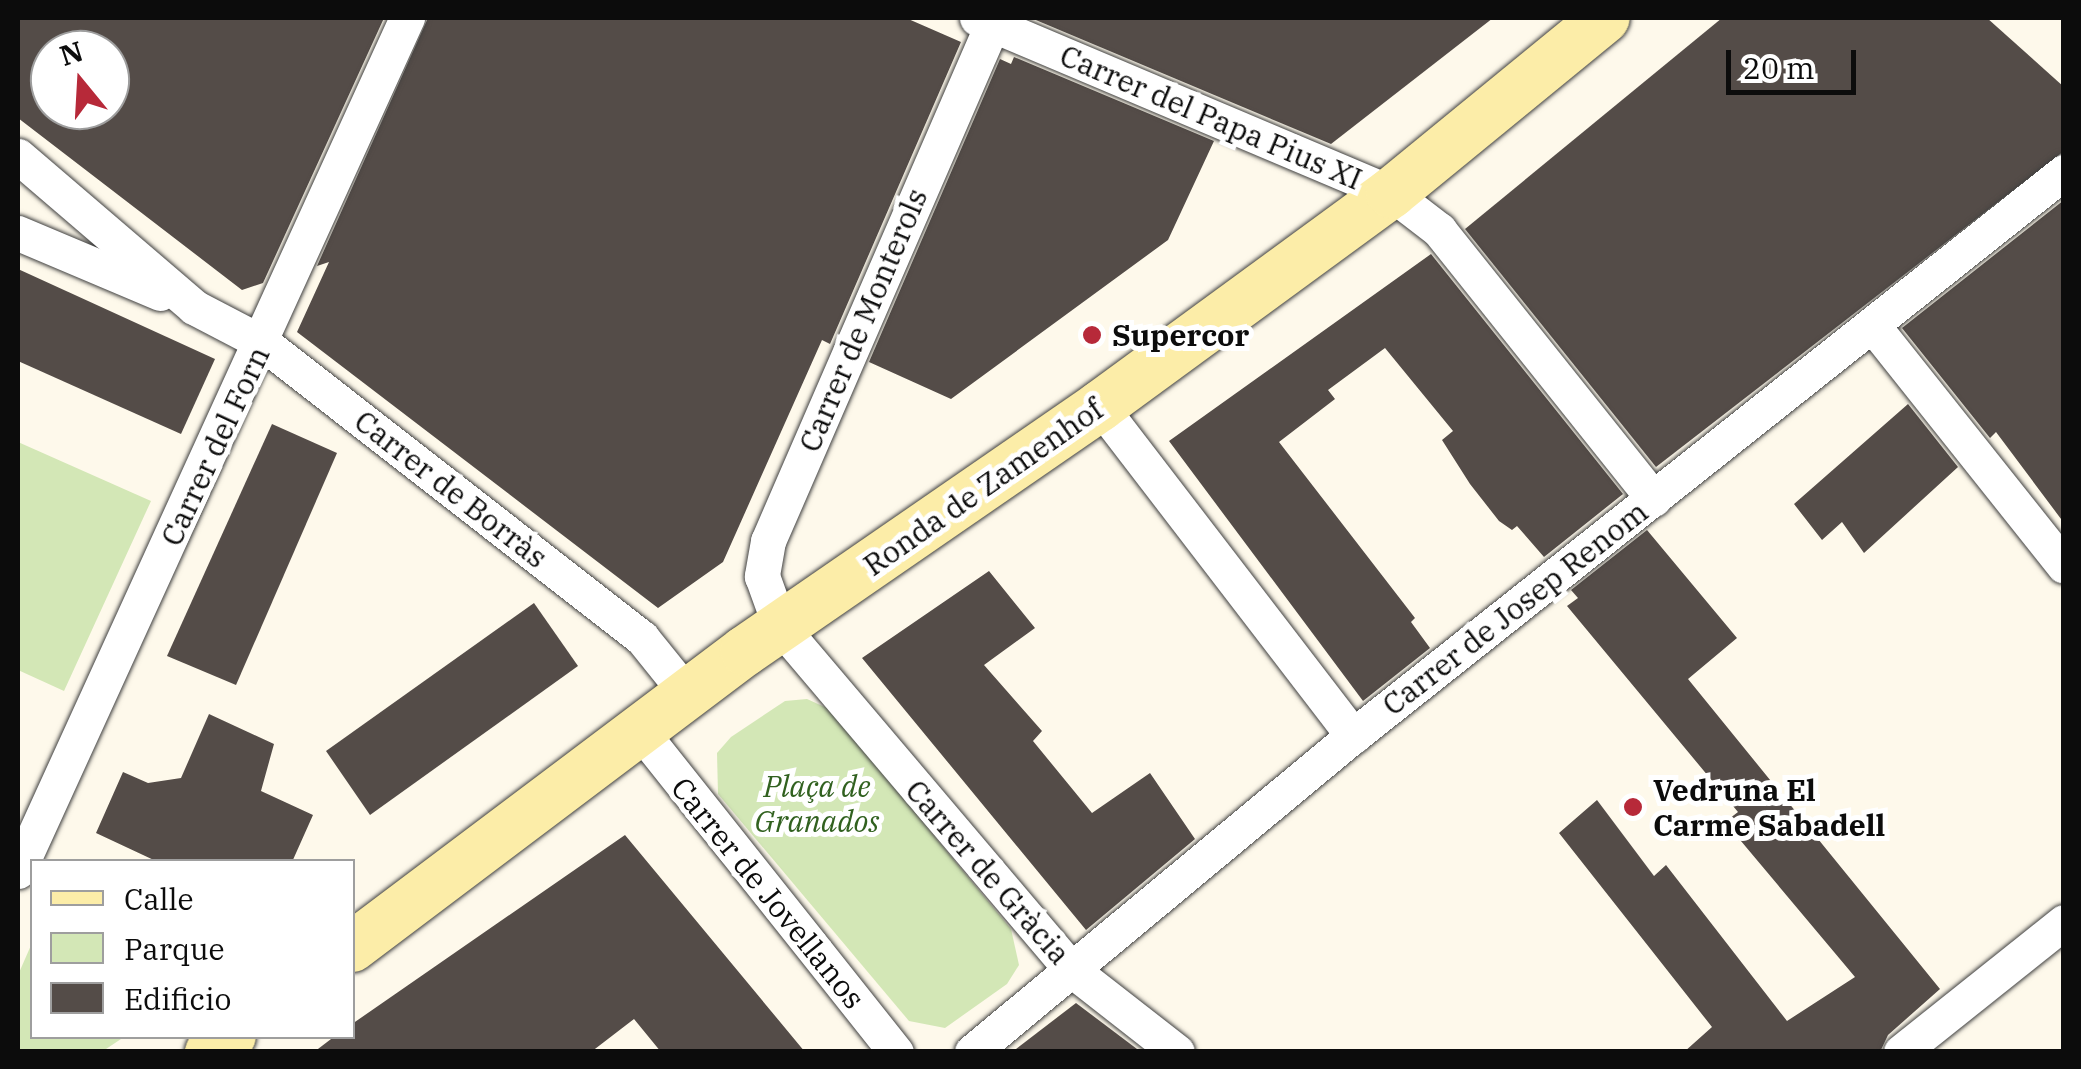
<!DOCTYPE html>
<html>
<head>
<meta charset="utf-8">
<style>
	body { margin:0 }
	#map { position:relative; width:2081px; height:1069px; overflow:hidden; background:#fef9eb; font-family:"IBM Plex Serif",serif }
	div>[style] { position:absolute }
	.green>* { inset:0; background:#d3e7b6 }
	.building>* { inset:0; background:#544c48 }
	.roads { filter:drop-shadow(0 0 2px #3f3f3f) drop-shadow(0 0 2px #3f3f3f) }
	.street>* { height:35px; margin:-17.5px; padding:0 17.5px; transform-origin:17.5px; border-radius:17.5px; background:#fff }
	.secondary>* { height:50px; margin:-25px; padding:0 25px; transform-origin:25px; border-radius:25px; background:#fceda8 }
	.dots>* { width:28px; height:28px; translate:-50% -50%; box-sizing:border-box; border:5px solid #fff; border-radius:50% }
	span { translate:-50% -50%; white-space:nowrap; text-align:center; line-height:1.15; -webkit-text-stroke:10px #fff; paint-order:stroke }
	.street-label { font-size:30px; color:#0c0c0c }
	.poi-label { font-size:30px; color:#0c0c0c; font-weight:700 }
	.left { translate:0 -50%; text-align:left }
	.park-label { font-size:30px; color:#31611f; font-style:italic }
	.frame { position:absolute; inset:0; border:20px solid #0c0c0c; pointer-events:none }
	.legend { position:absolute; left:30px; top:859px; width:325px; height:180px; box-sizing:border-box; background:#fff; border:2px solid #9e9e9e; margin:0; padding:12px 18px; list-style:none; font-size:30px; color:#0c0c0c }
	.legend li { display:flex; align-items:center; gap:20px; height:50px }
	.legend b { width:50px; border:2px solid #9e9e9e }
	.north { position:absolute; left:30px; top:30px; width:100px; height:100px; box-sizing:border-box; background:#fff; border:2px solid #9e9e9e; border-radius:50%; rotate:342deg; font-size:28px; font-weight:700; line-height:40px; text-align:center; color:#0c0c0c }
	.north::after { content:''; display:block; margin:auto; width:35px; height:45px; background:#b72939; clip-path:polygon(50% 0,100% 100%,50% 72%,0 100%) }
	.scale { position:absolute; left:1726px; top:50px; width:130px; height:45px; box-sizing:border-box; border:5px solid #0c0c0c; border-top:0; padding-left:12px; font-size:30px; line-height:35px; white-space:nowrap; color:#0c0c0c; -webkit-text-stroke:8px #fff; paint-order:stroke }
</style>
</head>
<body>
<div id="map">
	<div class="green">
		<div style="clip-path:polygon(18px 442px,151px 501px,64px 691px,18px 670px)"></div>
		<div style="clip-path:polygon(807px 699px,829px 709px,1011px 929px,1019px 965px,1007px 984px,945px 1028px,909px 1021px,718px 794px,717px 753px,731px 737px,785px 701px)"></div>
		<div style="clip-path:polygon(32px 943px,32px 1036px,124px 1037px,103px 1051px,18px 1051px,18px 975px)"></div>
	</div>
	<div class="building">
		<div style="clip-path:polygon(evenodd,18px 18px,384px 18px,263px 283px,242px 290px,18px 118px,18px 18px,50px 50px,110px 50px,110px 110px,50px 110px,50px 50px)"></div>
		<div style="clip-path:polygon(428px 18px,906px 18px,961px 42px,830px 344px,822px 340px,723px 562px,658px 608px,297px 332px,329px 262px,317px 266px)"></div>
		<div style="clip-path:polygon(1031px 18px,1493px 18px,1331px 144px)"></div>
		<div style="clip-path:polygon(1722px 18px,1987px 18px,2064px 87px,2064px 151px,1656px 467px,1465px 229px)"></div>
		<div style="clip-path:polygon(1014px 57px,1214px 141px,1168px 240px,951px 399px,869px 362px,1000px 59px,1011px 64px)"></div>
		<div style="clip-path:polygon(2064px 200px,2064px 523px,1996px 432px,1990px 438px,1902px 328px)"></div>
		<div style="clip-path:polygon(1431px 254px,1623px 494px,1544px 557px,1517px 526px,1512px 530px,1499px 521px,1470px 484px,1442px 440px,1453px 431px,1385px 348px,1328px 390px,1335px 399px,1279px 442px,1415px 618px,1411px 622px,1430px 648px,1363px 701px,1169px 441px)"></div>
		<div style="clip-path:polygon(18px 269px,215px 359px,181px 434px,18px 361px)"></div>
		<div style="clip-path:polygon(1908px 404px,1958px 467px,1864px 553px,1842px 522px,1822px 540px,1794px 504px)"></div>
		<div style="clip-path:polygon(272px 424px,337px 453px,236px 685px,167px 656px)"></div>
		<div style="clip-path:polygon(1647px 530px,1737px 638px,1688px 679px,1940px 989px,1888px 1035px,1880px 1052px,1684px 1052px,1712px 1027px,1559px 833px,1597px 800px,1654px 876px,1666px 865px,1787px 1021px,1855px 977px,1725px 822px,1738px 812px,1567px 606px,1578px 598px,1571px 590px)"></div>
		<div style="clip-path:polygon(989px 571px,1035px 628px,984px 665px,1042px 731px,1033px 741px,1092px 813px,1150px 773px,1195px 839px,1086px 930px,862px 658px)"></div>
		<div style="clip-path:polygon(534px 603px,578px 666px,370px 815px,326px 751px)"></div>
		<div style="clip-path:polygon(209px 714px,274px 744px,261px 791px,313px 815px,292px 862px,158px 862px,96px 833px,123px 772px,148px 783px,181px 778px)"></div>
		<div style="clip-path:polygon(625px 835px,805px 1052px,661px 1052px,634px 1019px,591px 1052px,314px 1052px,335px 1036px,352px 1036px,352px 1024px)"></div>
		<div style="clip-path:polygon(1076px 1003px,1141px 1052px,1012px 1052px)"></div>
	</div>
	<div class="roads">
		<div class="street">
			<div style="left:977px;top:18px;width:449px;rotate:22.9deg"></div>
			<div style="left:1391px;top:193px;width:61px;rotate:37.6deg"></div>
			<div style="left:1439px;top:230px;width:344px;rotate:51.4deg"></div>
			<div style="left:995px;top:18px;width:570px;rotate:113.46deg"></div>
			<div style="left:768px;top:541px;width:36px;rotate:100deg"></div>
			<div style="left:762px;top:576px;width:53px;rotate:70.2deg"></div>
			<div style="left:780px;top:626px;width:451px;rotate:49.7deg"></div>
			<div style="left:1072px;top:970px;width:133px;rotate:38deg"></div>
			<div style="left:18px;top:156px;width:232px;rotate:40.6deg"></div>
			<div style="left:194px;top:307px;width:78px;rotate:27.6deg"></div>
			<div style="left:263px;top:343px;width:480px;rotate:37.9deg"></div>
			<div style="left:642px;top:638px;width:73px;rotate:51.1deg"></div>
			<div style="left:18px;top:233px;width:154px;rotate:22.9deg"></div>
			<div style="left:1874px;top:327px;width:305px;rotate:51.5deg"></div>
			<div style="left:1100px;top:406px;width:416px;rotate:52.5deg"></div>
			<div style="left:642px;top:733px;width:408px;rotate:51.5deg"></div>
			<div style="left:18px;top:871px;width:938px;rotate:-65.49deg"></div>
			<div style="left:972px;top:1052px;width:495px;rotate:-39.7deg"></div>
			<div style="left:1353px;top:736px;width:908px;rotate:-38.42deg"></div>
			<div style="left:1901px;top:1052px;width:208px;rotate:-38.6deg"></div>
		</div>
		<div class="secondary">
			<div style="left:352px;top:947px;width:492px;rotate:-37deg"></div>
			<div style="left:745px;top:651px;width:431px;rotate:-34.6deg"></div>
			<div style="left:1100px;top:406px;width:361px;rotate:-36.2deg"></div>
			<div style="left:1391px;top:193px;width:276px;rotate:-39.3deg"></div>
			<div style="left:210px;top:1052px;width:26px;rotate:-37deg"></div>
		</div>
	</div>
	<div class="dots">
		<div style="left:1092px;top:335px;background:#b72939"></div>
		<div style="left:1633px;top:807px;background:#b72939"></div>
	</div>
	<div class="street-label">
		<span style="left:1211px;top:117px;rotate:23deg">Carrer del Papa Pius XI</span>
		<span style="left:863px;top:320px;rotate:-67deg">Carrer de Monterols</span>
		<span style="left:215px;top:446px;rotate:-65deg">Carrer del Forn</span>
		<span style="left:983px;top:487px;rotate:-35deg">Ronda de Zamenhof</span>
		<span style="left:451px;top:489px;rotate:38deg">Carrer de Borràs</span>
		<span style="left:1515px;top:608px;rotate:-38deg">Carrer de Josep Renom</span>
		<span style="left:988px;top:872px;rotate:49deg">Carrer de Gràcia</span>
		<span style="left:768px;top:893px;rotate:51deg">Carrer de Jovellanos</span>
	</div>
	<div class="poi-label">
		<span class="left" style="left:1112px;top:335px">Supercor</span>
		<span class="left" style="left:1653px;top:807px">Vedruna El<br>Carme Sabadell</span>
	</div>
	<div class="park-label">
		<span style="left:817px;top:803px">Plaça de<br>Granados</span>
	</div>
	<div class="frame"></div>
	<ul class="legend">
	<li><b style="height:12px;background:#fceda8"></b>Calle</li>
	<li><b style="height:28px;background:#d3e7b6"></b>Parque</li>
	<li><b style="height:28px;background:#544c48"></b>Edificio</li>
	</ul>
	<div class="north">N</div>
	<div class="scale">20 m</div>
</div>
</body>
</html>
